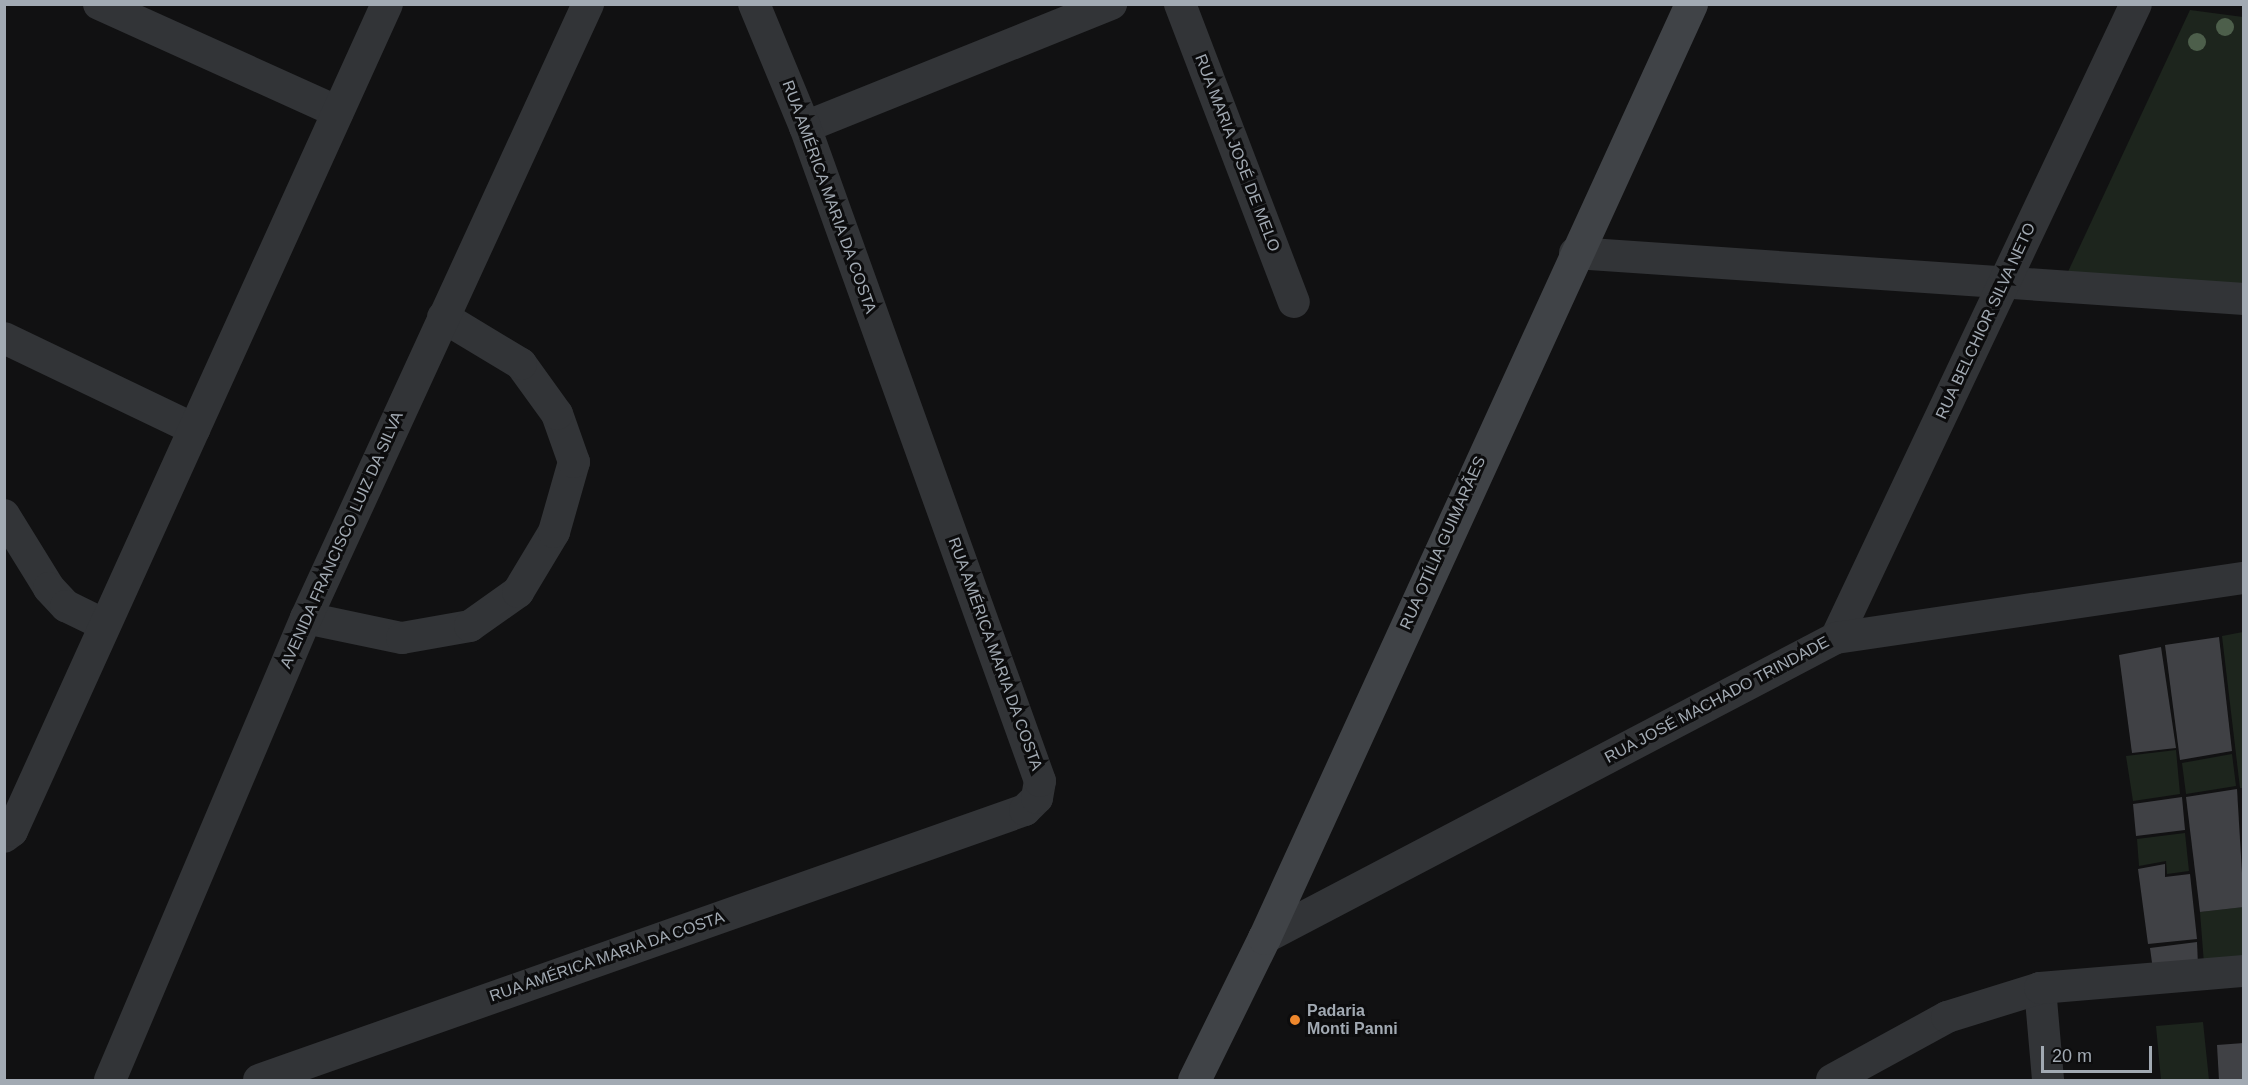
<!DOCTYPE html>
<html>
<head>
<meta charset="utf-8">
<style>
	body { margin:0 }
	#map { position:relative; width:2248px; height:1085px; overflow:hidden; background:#111112; font-family:Arial,sans-serif }
	div>[style] { position:absolute }
	.green>* { inset:0; background:#1d251d }
	.building>* { inset:0; background:#404145 }
	.street>* { height:32px; margin:-16px; padding:0 16px; transform-origin:16px; border-radius:16px; background:#323437 }
	.secondary>* { height:33px; margin:-16.5px; padding:0 16.5px; transform-origin:16.5px; border-radius:16.5px; background:#404347 }
	.trees>* { width:18px; height:18px; margin:-9px; border-radius:50%; background:#4d5f4b }
	.dots>* { width:16px; height:16px; translate:-50% -50%; box-sizing:border-box; border:3px solid #0c0c0d; border-radius:50% }
	span { translate:-50% -50%; white-space:nowrap; text-align:center; line-height:1.15; -webkit-text-stroke:6px #0c0c0d; paint-order:stroke }
	.street-label { font-size:16px; color:#a2aab3 }
	.poi-label { font-size:16px; color:#a2aab3; font-weight:700 }
	.left { translate:0 -50%; text-align:left }
	.frame { position:absolute; inset:0; border:6px solid #a2aab3; pointer-events:none }
	.scale { position:absolute; left:2041px; top:1046px; width:111px; height:27px; box-sizing:border-box; border:3px solid #a2aab3; border-top:0; padding-left:8px; font-size:18px; line-height:21px; white-space:nowrap; color:#a2aab3; -webkit-text-stroke:4px #0c0c0d; paint-order:stroke }
</style>
</head>
<body>
<div id="map">
	<div class="green">
		<div style="clip-path:polygon(2190px 10px,2243px 17px,2243px 285px,2066px 276px)"></div>
		<div style="clip-path:polygon(2243px 632px,2244px 788px,2240px 788px,2222px 636px)"></div>
		<div style="clip-path:polygon(2176px 750px,2180px 794px,2133px 801px,2126px 756px)"></div>
		<div style="clip-path:polygon(2232px 754px,2236px 786px,2186px 794px,2182px 763px)"></div>
		<div style="clip-path:polygon(2185px 833px,2189px 871px,2167px 874px,2166px 861px,2139px 866px,2137px 839px)"></div>
		<div style="clip-path:polygon(2243px 907px,2243px 961px,2204px 964px,2200px 912px)"></div>
		<div style="clip-path:polygon(2203px 1022px,2209px 1080px,2161px 1080px,2156px 1026px)"></div>
	</div>
	<div class="building">
		<div style="clip-path:polygon(2219px 637px,2232px 751px,2180px 760px,2165px 645px)"></div>
		<div style="clip-path:polygon(2161px 647px,2176px 748px,2132px 753px,2119px 655px)"></div>
		<div style="clip-path:polygon(2237px 789px,2244px 907px,2200px 912px,2186px 797px)"></div>
		<div style="clip-path:polygon(2182px 797px,2185px 830px,2136px 836px,2133px 804px)"></div>
		<div style="clip-path:polygon(2165px 864px,2165px 877px,2190px 874px,2197px 939px,2148px 944px,2138px 869px)"></div>
		<div style="clip-path:polygon(2197px 942px,2198px 965px,2153px 970px,2150px 948px)"></div>
		<div style="clip-path:polygon(2244px 1043px,2244px 1080px,2219px 1080px,2217px 1045px)"></div>
	</div>
	<div class="street">
		<div style="left:99px;top:4px;width:262px;rotate:24.3deg"></div>
		<div style="left:1180px;top:4px;width:319px;rotate:69.1deg"></div>
		<div style="left:805px;top:127px;width:330px;rotate:-21.9deg"></div>
		<div style="left:1575px;top:253px;width:671px;rotate:3.93deg"></div>
		<div style="left:4px;top:338px;width:211px;rotate:25.6deg"></div>
		<div style="left:4px;top:515px;width:86px;rotate:58.3deg"></div>
		<div style="left:49px;top:588px;width:25px;rotate:47deg"></div>
		<div style="left:66px;top:606px;width:43px;rotate:26deg"></div>
		<div style="left:306px;top:618px;width:98px;rotate:11.8deg"></div>
		<div style="left:402px;top:638px;width:69px;rotate:-10deg"></div>
		<div style="left:470px;top:626px;width:59px;rotate:-35.3deg"></div>
		<div style="left:518px;top:592px;width:70px;rotate:-59deg"></div>
		<div style="left:554px;top:532px;width:73px;rotate:-74.1deg"></div>
		<div style="left:574px;top:462px;width:51px;rotate:-109.5deg"></div>
		<div style="left:557px;top:414px;width:62px;rotate:-125.8deg"></div>
		<div style="left:521px;top:364px;width:91px;rotate:-148.9deg"></div>
		<div style="left:1836px;top:638px;width:701px;rotate:-64.68deg"></div>
		<div style="left:4px;top:837px;width:10px;rotate:-37deg"></div>
		<div style="left:12px;top:831px;width:908px;rotate:-65.61deg"></div>
		<div style="left:1264px;top:938px;width:646px;rotate:-27.68deg"></div>
		<div style="left:1836px;top:638px;width:412px;rotate:-8.4deg"></div>
		<div style="left:2040px;top:988px;width:92px;rotate:85deg"></div>
		<div style="left:110px;top:1080px;width:502px;rotate:-67.01deg"></div>
		<div style="left:306px;top:618px;width:676px;rotate:-65.33deg"></div>
		<div style="left:259px;top:1080px;width:812px;rotate:-19.42deg"></div>
		<div style="left:1025px;top:810px;width:17px;rotate:-45deg"></div>
		<div style="left:1037px;top:798px;width:17px;rotate:-80deg"></div>
		<div style="left:1040px;top:781px;width:695px;rotate:-109.76deg"></div>
		<div style="left:805px;top:127px;width:133px;rotate:-112.5deg"></div>
		<div style="left:1832px;top:1080px;width:131px;rotate:-28.7deg"></div>
		<div style="left:1947px;top:1017px;width:97px;rotate:-17.3deg"></div>
		<div style="left:2040px;top:988px;width:205px;rotate:-4.8deg"></div>
	</div>
	<div class="secondary">
		<div style="left:1194px;top:1080px;width:158px;rotate:-63.8deg"></div>
		<div style="left:1264px;top:938px;width:1027px;rotate:-65.43deg"></div>
	</div>
	<div class="trees">
		<div style="left:2225px;top:27px"></div>
		<div style="left:2197px;top:42px"></div>
	</div>
	<div class="dots">
		<div style="left:1295px;top:1020px;background:#ee872c"></div>
	</div>
	<div class="street-label">
		<span style="left:1237px;top:153px;rotate:69deg">RUA MARIA JOSÉ DE MELO</span>
		<span style="left:829px;top:197px;rotate:70deg">RUA AMÉRICA MARIA DA COSTA</span>
		<span style="left:1986px;top:321px;rotate:-65deg">RUA BELCHIOR SILVA NETO</span>
		<span style="left:342px;top:540px;rotate:-66deg">AVENIDA FRANCISCO LUIZ DA SILVA</span>
		<span style="left:1443px;top:543px;rotate:-66deg">RUA OTÍLIA GUIMARÃES</span>
		<span style="left:995px;top:654px;rotate:70deg">RUA AMÉRICA MARIA DA COSTA</span>
		<span style="left:1717px;top:700px;rotate:-28deg">RUA JOSÉ MACHADO TRINDADE</span>
		<span style="left:607px;top:957px;rotate:-19deg">RUA AMÉRICA MARIA DA COSTA</span>
	</div>
	<div class="poi-label">
		<span class="left" style="left:1307px;top:1020px">Padaria<br>Monti Panni</span>
	</div>
	<div class="frame"></div>
	<div class="scale">20 m</div>
</div>
</body>
</html>
